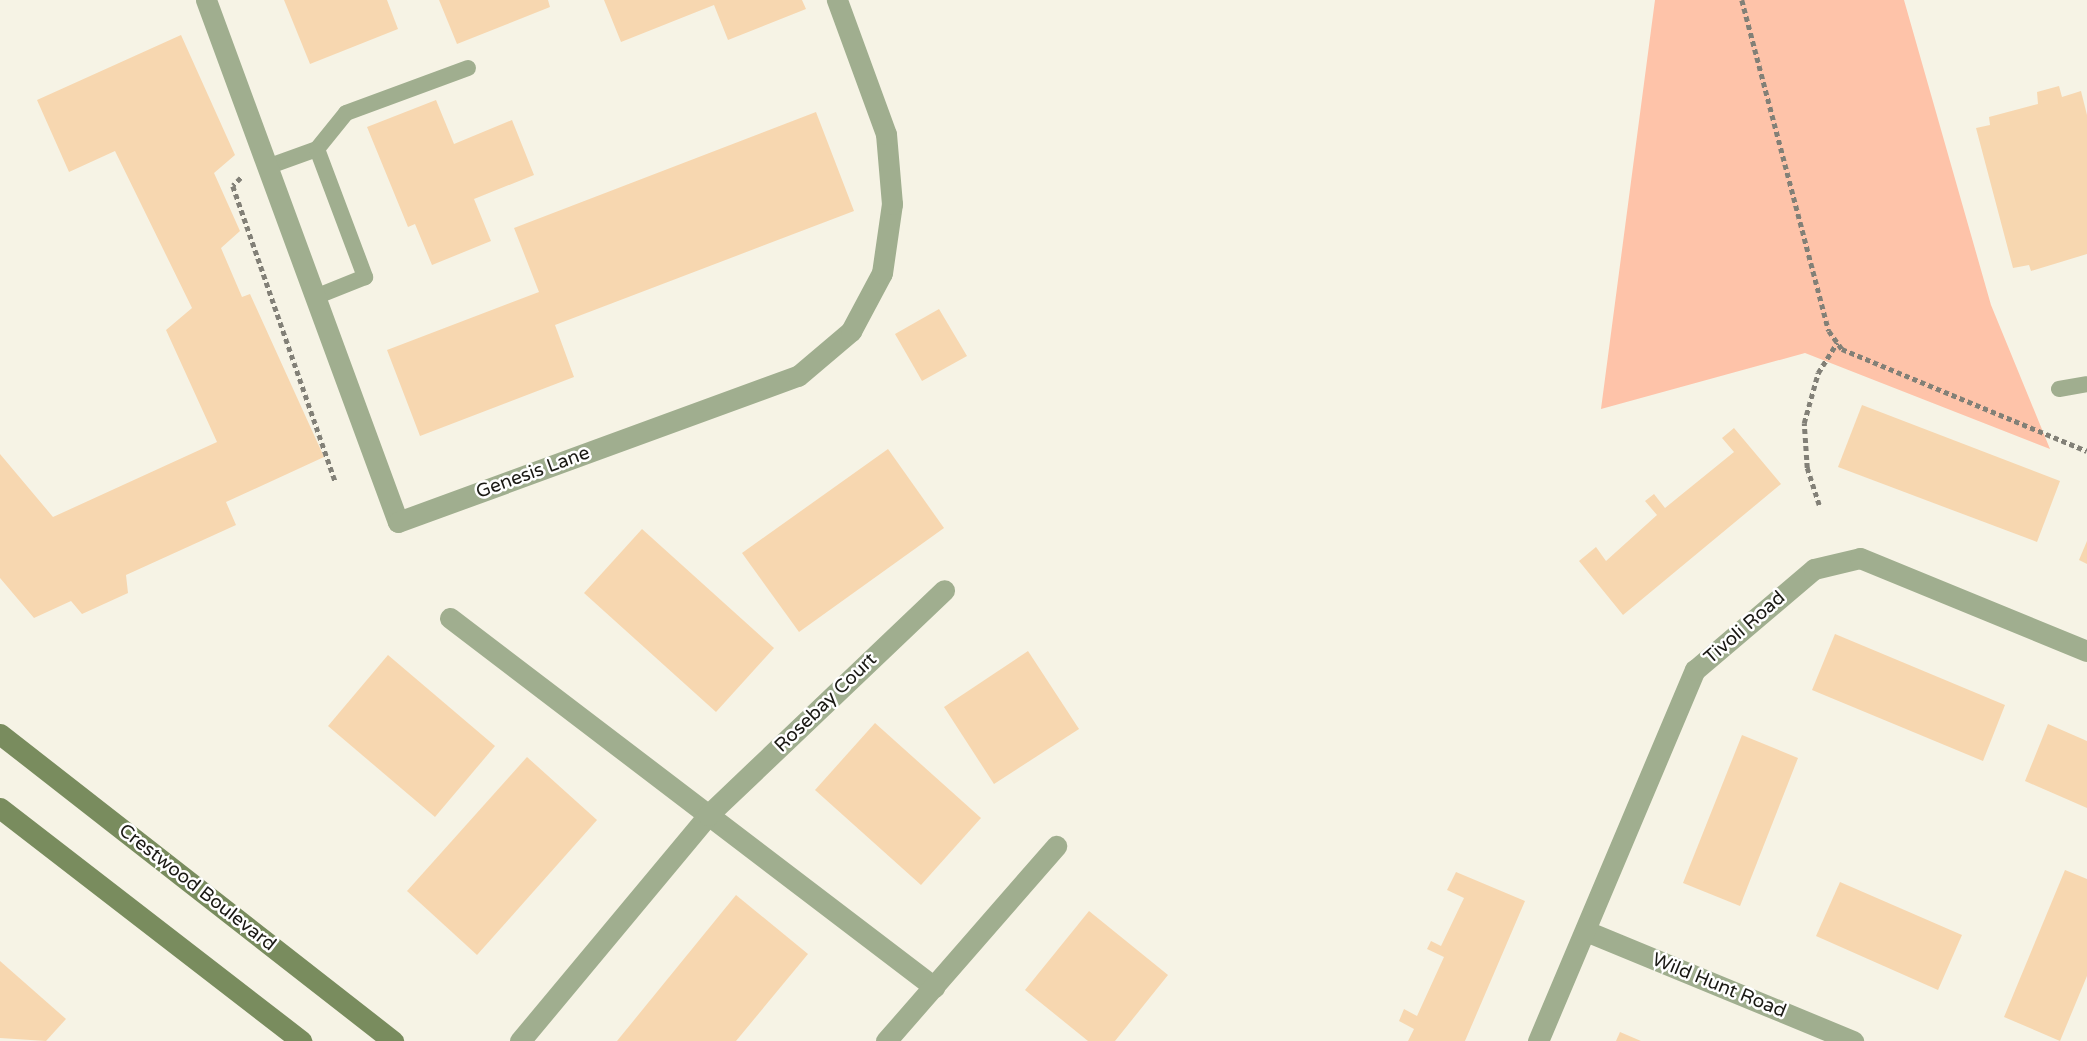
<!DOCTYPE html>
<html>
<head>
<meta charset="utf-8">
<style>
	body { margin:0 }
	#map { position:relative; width:2087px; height:1041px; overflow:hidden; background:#f6f3e5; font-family:"Varela Round",sans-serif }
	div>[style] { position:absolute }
	.green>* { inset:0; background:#fec3a9 }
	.building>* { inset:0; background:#f7d7b0 }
	.path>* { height:4.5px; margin-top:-2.25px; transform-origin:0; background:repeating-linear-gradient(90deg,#828077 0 5px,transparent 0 8.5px) }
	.service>* { height:16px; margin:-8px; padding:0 8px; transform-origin:8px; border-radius:8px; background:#a0ae8f }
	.minor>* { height:21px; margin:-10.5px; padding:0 10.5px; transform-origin:10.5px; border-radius:10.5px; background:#a0ae8f }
	.secondary>* { height:21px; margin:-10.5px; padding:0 10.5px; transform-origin:10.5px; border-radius:10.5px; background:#798c5e }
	span { translate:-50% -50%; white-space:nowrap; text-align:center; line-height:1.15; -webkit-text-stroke:5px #fff; paint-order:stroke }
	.street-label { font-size:19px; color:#1a1914 }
</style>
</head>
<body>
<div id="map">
	<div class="green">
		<div style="clip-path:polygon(1655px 0,1904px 0,1991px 305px,2050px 449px,1805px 353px,1601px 409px)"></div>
	</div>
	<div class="building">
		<div style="clip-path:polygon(284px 0,387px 0,398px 29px,310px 64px)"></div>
		<div style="clip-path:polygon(439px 0,548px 0,550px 7px,457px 44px)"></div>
		<div style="clip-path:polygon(604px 0,802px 0,806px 9px,728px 40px,714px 5px,621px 42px)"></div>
		<div style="clip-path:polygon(181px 35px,235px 155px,214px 173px,240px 231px,221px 248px,242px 297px,250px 294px,324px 457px,226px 502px,236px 525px,126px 575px,128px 593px,82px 614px,71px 601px,34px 618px,0 578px,0 454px,53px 517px,217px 442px,166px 330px,192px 308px,115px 151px,69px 172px,37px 100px)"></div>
		<div style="clip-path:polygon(2059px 86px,2062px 97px,2081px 91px,2087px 115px,2087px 254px,2031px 271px,2029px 265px,2013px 268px,1976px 128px,1990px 125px,1989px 117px,2038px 104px,2037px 92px)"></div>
		<div style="clip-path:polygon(436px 100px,454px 144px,512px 120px,534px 175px,474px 199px,491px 241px,432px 265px,415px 224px,408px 227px,367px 127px)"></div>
		<div style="clip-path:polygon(816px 112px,854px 211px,555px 325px,574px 377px,420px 436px,387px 350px,539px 292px,514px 228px)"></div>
		<div style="clip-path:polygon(939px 309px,967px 356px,922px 381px,895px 334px)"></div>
		<div style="clip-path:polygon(1862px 405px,2060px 481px,2037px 542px,1838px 467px)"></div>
		<div style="clip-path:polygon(1734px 428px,1781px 484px,1623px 615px,1579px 561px,1596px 547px,1606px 561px,1657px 515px,1645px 501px,1654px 494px,1665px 508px,1734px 452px,1722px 438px)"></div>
		<div style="clip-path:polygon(888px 449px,944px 528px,799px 632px,742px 553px)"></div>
		<div style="clip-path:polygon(642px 529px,774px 648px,716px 712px,584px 593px)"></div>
		<div style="clip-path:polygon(2087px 541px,2087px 564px,2079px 560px)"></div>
		<div style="clip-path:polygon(1835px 634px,2005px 705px,1983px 761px,1812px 690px)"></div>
		<div style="clip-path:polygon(1028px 651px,1079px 729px,994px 784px,944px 707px)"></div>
		<div style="clip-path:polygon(388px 655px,495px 746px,435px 817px,328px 726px)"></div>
		<div style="clip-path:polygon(875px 723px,981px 818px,921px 885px,815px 790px)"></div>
		<div style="clip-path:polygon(2048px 724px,2087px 741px,2087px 808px,2025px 781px)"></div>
		<div style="clip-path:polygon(1742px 735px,1798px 758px,1740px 906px,1683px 883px)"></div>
		<div style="clip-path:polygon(527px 757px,597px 820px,477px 955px,407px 891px)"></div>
		<div style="clip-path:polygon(2065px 870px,2087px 879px,2087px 976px,2060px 1041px,2004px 1017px)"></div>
		<div style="clip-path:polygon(1456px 872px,1525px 901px,1465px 1041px,1408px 1041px,1414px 1029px,1399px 1021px,1404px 1009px,1417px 1016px,1444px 957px,1427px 949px,1431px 941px,1441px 946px,1464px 898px,1447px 890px)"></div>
		<div style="clip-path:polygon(1840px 882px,1962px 935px,1938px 990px,1816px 936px)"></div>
		<div style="clip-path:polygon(736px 895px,808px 954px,736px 1041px,617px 1041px)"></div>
		<div style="clip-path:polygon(1089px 911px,1168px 975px,1115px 1041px,1088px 1041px,1025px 990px)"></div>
		<div style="clip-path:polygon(0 961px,66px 1019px,46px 1041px,0 1038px)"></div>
		<div style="clip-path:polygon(1620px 1032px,1641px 1041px,1616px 1041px)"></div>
	</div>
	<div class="path">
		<div style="left:1742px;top:0;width:342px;rotate:75.3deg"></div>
		<div style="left:1829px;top:331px;width:22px;rotate:54deg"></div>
		<div style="left:1842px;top:349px;width:265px;rotate:22.6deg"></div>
		<div style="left:241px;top:178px;width:11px;rotate:135deg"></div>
		<div style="left:233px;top:186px;width:314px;rotate:70.9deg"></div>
		<div style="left:1819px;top:505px;width:39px;rotate:-108deg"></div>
		<div style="left:1807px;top:468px;width:45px;rotate:-93.8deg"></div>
		<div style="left:1804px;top:423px;width:52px;rotate:-74.4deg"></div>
		<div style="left:1818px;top:373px;width:36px;rotate:-58deg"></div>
	</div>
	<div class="service">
		<div style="left:317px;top:149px;width:46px;rotate:-51.1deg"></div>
		<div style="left:346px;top:113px;width:130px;rotate:-20.2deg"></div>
		<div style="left:267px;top:167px;width:53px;rotate:-19.8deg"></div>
		<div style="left:317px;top:149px;width:137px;rotate:69.4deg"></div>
		<div style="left:365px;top:277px;width:54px;rotate:158.2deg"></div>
		<div style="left:2059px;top:389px;width:28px;rotate:-10deg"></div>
	</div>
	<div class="minor">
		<div style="left:206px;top:0;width:556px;rotate:69.81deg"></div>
		<div style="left:398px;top:522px;width:426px;rotate:-20.1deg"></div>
		<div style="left:798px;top:376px;width:70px;rotate:-40.3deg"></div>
		<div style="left:851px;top:331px;width:66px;rotate:-61.9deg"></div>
		<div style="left:882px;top:273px;width:70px;rotate:-81.8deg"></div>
		<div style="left:892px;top:204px;width:70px;rotate:-94.9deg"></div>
		<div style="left:886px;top:134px;width:143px;rotate:-110.1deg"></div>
		<div style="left:450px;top:618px;width:609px;rotate:37.32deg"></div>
		<div style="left:1586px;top:931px;width:289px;rotate:22.4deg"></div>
		<div style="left:520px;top:1041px;width:294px;rotate:-50.2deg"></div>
		<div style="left:708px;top:815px;width:326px;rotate:-43.6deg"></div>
		<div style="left:886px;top:1041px;width:259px;rotate:-48.9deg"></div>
		<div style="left:1538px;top:1041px;width:403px;rotate:-67.1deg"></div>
		<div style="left:1695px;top:670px;width:156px;rotate:-40.3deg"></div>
		<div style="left:1814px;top:569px;width:47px;rotate:-13.4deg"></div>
		<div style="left:1860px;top:558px;width:245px;rotate:22.3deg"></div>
	</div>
	<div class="secondary">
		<div style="left:0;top:734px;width:499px;rotate:38deg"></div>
		<div style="left:0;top:808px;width:381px;rotate:37.7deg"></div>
	</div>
	<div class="street-label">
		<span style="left:533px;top:473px;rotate:-20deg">Genesis Lane</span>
		<span style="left:1745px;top:628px;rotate:-41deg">Tivoli Road</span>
		<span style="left:826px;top:703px;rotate:-44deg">Rosebay Court</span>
		<span style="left:197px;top:888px;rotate:38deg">Crestwood Boulevard</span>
		<span style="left:1719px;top:986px;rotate:22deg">Wild Hunt Road</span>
	</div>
</div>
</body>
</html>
